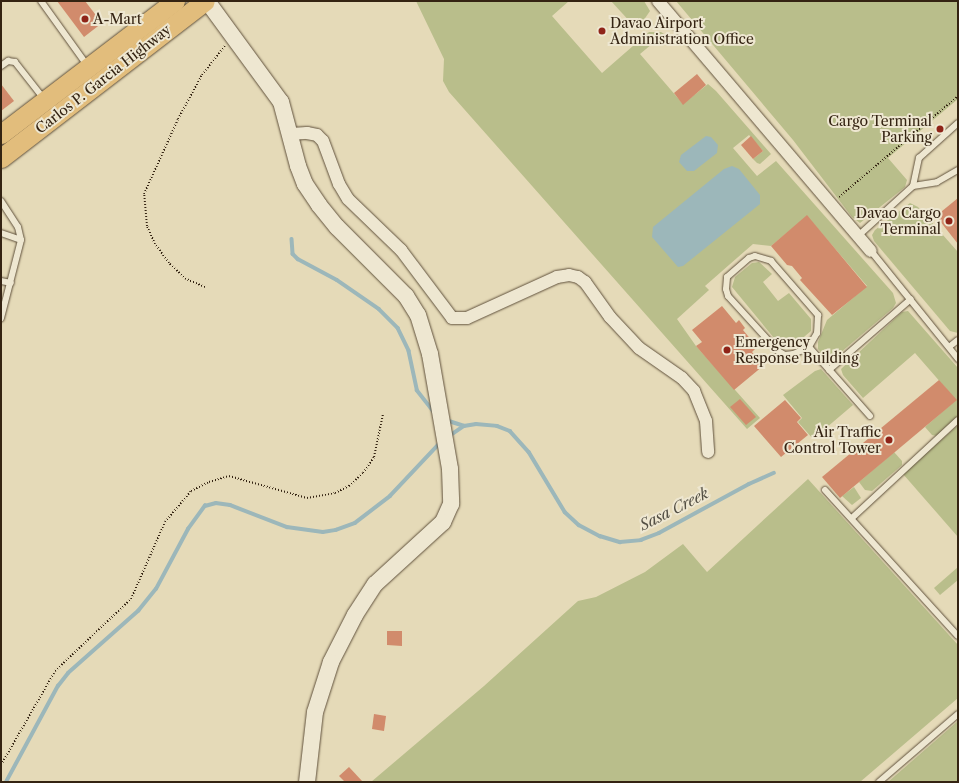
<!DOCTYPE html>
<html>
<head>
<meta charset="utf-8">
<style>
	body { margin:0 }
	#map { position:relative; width:959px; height:783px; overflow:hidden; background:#e5dab8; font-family:"Libre Caslon Text",serif }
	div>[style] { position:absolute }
	.green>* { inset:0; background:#b9be8b }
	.water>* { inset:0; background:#9cb7ba }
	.stream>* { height:3.5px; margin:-1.75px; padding:0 1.75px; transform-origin:1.75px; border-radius:1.75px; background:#9cb7ba }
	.building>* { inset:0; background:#d18b6c }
	.path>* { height:2px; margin-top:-1px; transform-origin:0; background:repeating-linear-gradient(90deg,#342312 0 1px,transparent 0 3px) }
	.roads { filter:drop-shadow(0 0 1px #60513c) drop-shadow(0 0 1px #60513c) }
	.service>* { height:6px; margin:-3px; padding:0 3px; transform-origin:3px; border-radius:3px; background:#eee7d1 }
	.minor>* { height:12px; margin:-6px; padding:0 6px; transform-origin:6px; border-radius:6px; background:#eee7d1 }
	.secondary>* { height:16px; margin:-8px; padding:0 8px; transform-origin:8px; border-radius:8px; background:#eee7d1 }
	.trunk>* { height:19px; margin:-9.5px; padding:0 9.5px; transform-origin:9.5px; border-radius:9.5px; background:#e2bd7c }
	.dots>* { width:11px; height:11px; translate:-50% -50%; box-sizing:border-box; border:2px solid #eee7d1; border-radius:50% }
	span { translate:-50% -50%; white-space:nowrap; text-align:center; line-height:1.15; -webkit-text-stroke:4px #eee7d1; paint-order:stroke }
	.poi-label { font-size:14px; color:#342312 }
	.left { translate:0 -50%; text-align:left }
	.right { translate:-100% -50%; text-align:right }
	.street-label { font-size:14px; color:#342312 }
	.water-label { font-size:15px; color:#534f44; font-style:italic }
	.frame { position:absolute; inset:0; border:2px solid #342312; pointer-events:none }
</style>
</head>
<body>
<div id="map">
	<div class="green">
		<div style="clip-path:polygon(416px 1px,569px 1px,552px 16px,602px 73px,649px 32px,661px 32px,664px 34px,640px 54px,683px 104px,708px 84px,716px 91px,771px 154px,760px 164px,757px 163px,753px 159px,763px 151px,749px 135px,733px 148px,757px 176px,776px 161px,893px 293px,896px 303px,893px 308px,840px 353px,836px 356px,825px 357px,818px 349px,818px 342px,827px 320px,867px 286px,807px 216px,771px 246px,753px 244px,705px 286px,709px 290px,677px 319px,696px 346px,760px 418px,747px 429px,449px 92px,443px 81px,444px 59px)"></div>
		<div style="clip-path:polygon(611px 1px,644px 1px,650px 11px,641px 24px,632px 24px)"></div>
		<div style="clip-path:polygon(676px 1px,958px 1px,958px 99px,888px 158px,907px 180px,905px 187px,860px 223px,852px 217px,793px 140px)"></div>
		<div style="clip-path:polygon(910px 203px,918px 207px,958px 252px,958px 333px,950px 331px,874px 241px,872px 235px,875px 230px)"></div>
		<div style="clip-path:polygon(759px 262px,772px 274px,763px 282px,778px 301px,789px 293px,811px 319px,811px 331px,792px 347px,779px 344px,732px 287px,735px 277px,752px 263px)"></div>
		<div style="clip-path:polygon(908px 311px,958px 368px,958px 418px,937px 436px,932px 435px,925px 427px,956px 400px,915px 353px,863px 398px,843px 375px,841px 369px,902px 312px)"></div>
		<div style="clip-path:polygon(821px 369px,853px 405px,813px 439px,798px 422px,802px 418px,783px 395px,815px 371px)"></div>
		<div style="clip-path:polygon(958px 425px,958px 537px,903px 474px)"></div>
		<div style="clip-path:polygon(894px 452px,902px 461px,902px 465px,872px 491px,865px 490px,859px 482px)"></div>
		<div style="clip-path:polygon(808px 479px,958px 645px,958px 698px,860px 782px,371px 782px,484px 686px,578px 601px,596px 597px,645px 572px,683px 544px,707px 572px)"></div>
		<div style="clip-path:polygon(854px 487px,861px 498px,852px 505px,842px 496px)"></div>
		<div style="clip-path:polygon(958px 567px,958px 580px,940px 595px,934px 588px)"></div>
		<div style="clip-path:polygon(958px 721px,958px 782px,888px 782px)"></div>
	</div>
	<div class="water">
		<div style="clip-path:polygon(706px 136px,711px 137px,718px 145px,717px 153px,694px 171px,687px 171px,679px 162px,681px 155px)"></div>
		<div style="clip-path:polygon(732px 166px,739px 169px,760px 195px,760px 204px,683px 266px,678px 267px,652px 237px,653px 227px,724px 169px)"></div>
	</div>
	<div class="stream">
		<div style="left:292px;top:239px;width:15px;rotate:86deg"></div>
		<div style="left:293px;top:254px;width:7px;rotate:45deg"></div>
		<div style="left:298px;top:259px;width:44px;rotate:28.3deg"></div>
		<div style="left:337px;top:280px;width:51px;rotate:34.6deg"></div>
		<div style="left:379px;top:309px;width:27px;rotate:45deg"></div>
		<div style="left:398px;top:328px;width:25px;rotate:64deg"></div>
		<div style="left:409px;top:351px;width:40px;rotate:78deg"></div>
		<div style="left:417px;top:390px;width:28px;rotate:52deg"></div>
		<div style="left:446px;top:420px;width:19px;rotate:18deg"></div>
		<div style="left:448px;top:437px;width:19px;rotate:-35deg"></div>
		<div style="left:464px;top:426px;width:12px;rotate:-9deg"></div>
		<div style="left:476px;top:424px;width:21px;rotate:5deg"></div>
		<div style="left:497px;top:426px;width:14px;rotate:21deg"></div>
		<div style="left:510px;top:431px;width:28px;rotate:48deg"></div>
		<div style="left:529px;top:452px;width:70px;rotate:59deg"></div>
		<div style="left:565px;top:512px;width:19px;rotate:43deg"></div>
		<div style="left:579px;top:525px;width:24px;rotate:28deg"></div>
		<div style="left:600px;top:536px;width:21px;rotate:17deg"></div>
		<div style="left:620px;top:542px;width:21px;rotate:-5deg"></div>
		<div style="left:641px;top:540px;width:19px;rotate:-21deg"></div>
		<div style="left:659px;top:533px;width:102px;rotate:-28.6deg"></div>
		<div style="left:749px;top:484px;width:27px;rotate:-24deg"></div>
		<div style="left:6px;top:782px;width:109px;rotate:-61.6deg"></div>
		<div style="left:58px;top:686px;width:16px;rotate:-52deg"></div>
		<div style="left:68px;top:673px;width:94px;rotate:-41.5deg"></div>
		<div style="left:138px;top:611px;width:28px;rotate:-51deg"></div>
		<div style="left:156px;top:589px;width:68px;rotate:-61.9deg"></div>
		<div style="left:188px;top:529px;width:29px;rotate:-54deg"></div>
		<div style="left:205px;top:506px;width:11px;rotate:-15deg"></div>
		<div style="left:216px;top:503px;width:14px;rotate:8deg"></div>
		<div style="left:230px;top:505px;width:61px;rotate:21.1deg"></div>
		<div style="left:287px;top:527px;width:36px;rotate:8deg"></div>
		<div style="left:323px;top:532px;width:13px;rotate:-9deg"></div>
		<div style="left:336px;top:530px;width:20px;rotate:-20deg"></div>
		<div style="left:355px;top:523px;width:44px;rotate:-37.6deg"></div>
		<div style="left:390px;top:496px;width:73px;rotate:-46.7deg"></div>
	</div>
	<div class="building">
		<div style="clip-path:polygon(57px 1px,85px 1px,102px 23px,84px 37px)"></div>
		<div style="clip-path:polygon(697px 74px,706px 85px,683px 105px,674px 93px)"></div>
		<div style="clip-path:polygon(1px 84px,14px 101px,1px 111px)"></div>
		<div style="clip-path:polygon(751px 136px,763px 151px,753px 159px,741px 145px)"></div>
		<div style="clip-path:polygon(958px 198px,958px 244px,936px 216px)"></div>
		<div style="clip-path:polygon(807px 215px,867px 287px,832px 315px,800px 280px,802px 278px,792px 266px,787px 265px,771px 246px)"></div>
		<div style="clip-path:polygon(722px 306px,736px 323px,739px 320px,745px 328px,743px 330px,757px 347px,752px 352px,763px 366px,734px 390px,696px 346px,702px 342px,692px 330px)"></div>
		<div style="clip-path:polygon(939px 380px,957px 400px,840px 498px,822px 477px)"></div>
		<div style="clip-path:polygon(740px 399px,756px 417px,746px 425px,730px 407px)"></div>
		<div style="clip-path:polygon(785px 400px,801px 418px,797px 422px,808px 435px,781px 457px,754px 426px)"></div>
		<div style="clip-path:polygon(387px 631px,402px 631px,402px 646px,387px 645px)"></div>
		<div style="clip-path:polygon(374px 714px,386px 716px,384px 731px,372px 729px)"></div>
		<div style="clip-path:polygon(349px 767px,363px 782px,345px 782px,339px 776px)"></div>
	</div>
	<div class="path">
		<div style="left:839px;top:197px;width:156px;rotate:-40.3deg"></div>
		<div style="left:205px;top:287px;width:21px;rotate:-157deg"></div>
		<div style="left:186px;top:279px;width:23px;rotate:-137deg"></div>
		<div style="left:169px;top:263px;width:24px;rotate:-126deg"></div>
		<div style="left:155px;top:244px;width:20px;rotate:-114deg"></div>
		<div style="left:147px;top:226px;width:32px;rotate:-95deg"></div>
		<div style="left:144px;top:194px;width:82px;rotate:-65.6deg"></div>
		<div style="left:178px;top:119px;width:50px;rotate:-61.4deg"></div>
		<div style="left:202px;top:75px;width:37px;rotate:-52deg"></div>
		<div style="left:1px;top:765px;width:108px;rotate:-60.1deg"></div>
		<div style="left:55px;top:671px;width:105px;rotate:-43.5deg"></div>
		<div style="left:131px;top:599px;width:84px;rotate:-66.2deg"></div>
		<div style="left:165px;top:522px;width:40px;rotate:-50deg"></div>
		<div style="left:191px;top:491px;width:20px;rotate:-27deg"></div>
		<div style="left:209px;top:482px;width:21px;rotate:-17deg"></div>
		<div style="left:229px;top:476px;width:81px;rotate:15.8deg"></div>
		<div style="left:307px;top:498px;width:28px;rotate:-10deg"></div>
		<div style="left:335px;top:493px;width:16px;rotate:-27deg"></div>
		<div style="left:349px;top:486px;width:19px;rotate:-43deg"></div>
		<div style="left:363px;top:473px;width:19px;rotate:-55deg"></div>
		<div style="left:374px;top:457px;width:44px;rotate:-78.2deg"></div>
	</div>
	<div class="roads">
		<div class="service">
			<div style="left:41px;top:1px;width:79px;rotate:54.3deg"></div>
			<div style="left:1px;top:66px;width:9px;rotate:-36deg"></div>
			<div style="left:8px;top:61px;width:7px;rotate:8deg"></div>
			<div style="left:15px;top:62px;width:47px;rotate:51.9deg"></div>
			<div style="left:913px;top:186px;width:29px;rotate:-78deg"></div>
			<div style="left:919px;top:158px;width:52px;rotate:-41.9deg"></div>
			<div style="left:1px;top:201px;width:31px;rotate:57deg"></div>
			<div style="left:18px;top:227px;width:13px;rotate:77deg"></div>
			<div style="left:21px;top:240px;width:81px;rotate:104.4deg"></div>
			<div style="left:1px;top:233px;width:21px;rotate:19deg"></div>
			<div style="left:858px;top:236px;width:74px;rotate:-42.3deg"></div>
			<div style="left:913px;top:186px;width:24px;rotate:-9deg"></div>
			<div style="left:937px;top:182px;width:24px;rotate:-30deg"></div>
			<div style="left:871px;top:251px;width:139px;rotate:51.1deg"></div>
			<div style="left:755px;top:256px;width:17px;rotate:17deg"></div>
			<div style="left:771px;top:261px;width:72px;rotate:49deg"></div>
			<div style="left:818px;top:315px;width:18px;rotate:93deg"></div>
			<div style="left:817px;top:333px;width:16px;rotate:120deg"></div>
			<div style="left:809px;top:347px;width:17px;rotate:156deg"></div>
			<div style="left:793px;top:354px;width:8px;rotate:173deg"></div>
			<div style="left:785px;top:355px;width:8px;rotate:-150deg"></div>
			<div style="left:778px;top:351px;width:74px;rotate:-132.3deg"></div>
			<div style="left:728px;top:296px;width:7px;rotate:-106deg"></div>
			<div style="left:726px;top:289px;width:12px;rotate:-85deg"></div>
			<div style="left:727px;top:277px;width:29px;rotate:-41deg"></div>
			<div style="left:749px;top:258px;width:6px;rotate:-18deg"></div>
			<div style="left:1px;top:281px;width:10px;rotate:11deg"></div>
			<div style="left:809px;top:347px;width:92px;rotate:48.5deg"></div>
			<div style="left:949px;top:347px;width:11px;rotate:-38deg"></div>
			<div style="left:829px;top:370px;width:108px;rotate:-40.9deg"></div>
			<div style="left:825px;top:490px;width:197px;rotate:47.7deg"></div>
			<div style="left:852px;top:518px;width:144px;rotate:-42.8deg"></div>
			<div style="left:879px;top:782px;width:104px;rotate:-40.7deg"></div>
		</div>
		<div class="minor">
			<div style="left:658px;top:1px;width:328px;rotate:49.6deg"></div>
			<div style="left:291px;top:134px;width:16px;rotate:-4deg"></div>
			<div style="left:307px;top:133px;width:10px;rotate:11deg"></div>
			<div style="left:317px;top:135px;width:8px;rotate:45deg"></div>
			<div style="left:323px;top:141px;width:46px;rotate:69.6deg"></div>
			<div style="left:339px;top:184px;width:17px;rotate:59deg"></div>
			<div style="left:348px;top:199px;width:74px;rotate:43.9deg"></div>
			<div style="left:401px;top:250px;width:85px;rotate:53.1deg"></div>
			<div style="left:452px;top:318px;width:15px"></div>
			<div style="left:467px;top:318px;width:99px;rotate:-24.5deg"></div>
			<div style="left:557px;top:277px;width:12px;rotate:-9deg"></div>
			<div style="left:569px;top:275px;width:9px;rotate:13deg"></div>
			<div style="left:578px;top:277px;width:9px;rotate:36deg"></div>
			<div style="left:585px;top:282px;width:43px;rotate:54.5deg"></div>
			<div style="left:610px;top:317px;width:42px;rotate:46.9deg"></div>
			<div style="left:639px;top:348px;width:52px;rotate:34.9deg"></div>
			<div style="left:682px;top:378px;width:18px;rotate:47deg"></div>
			<div style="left:694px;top:391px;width:32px;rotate:68deg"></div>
			<div style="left:706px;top:421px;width:31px;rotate:86deg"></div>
		</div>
		<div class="secondary">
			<div style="left:207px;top:1px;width:125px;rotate:53.8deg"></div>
			<div style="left:281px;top:102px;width:66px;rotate:75.1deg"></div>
			<div style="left:298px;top:166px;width:19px;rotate:69deg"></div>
			<div style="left:305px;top:184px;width:25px;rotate:56deg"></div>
			<div style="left:319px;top:205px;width:28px;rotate:51deg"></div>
			<div style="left:337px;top:227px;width:98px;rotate:45deg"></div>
			<div style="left:406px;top:296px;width:22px;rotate:58deg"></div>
			<div style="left:418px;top:315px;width:41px;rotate:72.9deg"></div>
			<div style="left:430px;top:354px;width:117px;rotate:80.1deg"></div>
			<div style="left:450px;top:469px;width:35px;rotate:88deg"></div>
			<div style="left:451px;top:504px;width:20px;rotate:114deg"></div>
			<div style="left:443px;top:522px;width:92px;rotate:137.6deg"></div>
			<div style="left:375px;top:584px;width:37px;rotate:123deg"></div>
			<div style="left:355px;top:615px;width:53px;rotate:117.1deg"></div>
			<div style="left:331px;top:662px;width:52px;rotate:107.7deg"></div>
			<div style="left:315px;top:712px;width:70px;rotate:96.5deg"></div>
		</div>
		<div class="trunk">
			<div style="left:1px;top:134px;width:219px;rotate:-37.4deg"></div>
			<div style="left:1px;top:158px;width:257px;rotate:-37.6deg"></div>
		</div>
	</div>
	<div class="dots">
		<div style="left:85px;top:19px;background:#8f2418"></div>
		<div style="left:602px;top:31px;background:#8f2418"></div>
		<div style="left:940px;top:129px;background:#8f2418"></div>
		<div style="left:949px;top:221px;background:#8f2418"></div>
		<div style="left:727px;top:350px;background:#8f2418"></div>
		<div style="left:889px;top:440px;background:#8f2418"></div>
	</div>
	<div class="poi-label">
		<span class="left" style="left:93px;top:19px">A-Mart</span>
		<span class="left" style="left:610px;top:31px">Davao Airport<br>Administration Office</span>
		<span class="right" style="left:932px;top:129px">Cargo Terminal<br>Parking</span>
		<span class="right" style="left:941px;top:221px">Davao Cargo<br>Terminal</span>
		<span class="left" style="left:735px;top:350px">Emergency<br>Response Building</span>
		<span class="right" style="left:881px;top:440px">Air Traffic<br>Control Tower</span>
	</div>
	<div class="street-label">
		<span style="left:103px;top:79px;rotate:-38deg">Carlos P. Garcia Highway</span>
	</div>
	<div class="water-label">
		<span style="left:674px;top:509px;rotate:-27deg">Sasa Creek</span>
	</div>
	<div class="frame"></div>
</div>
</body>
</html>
